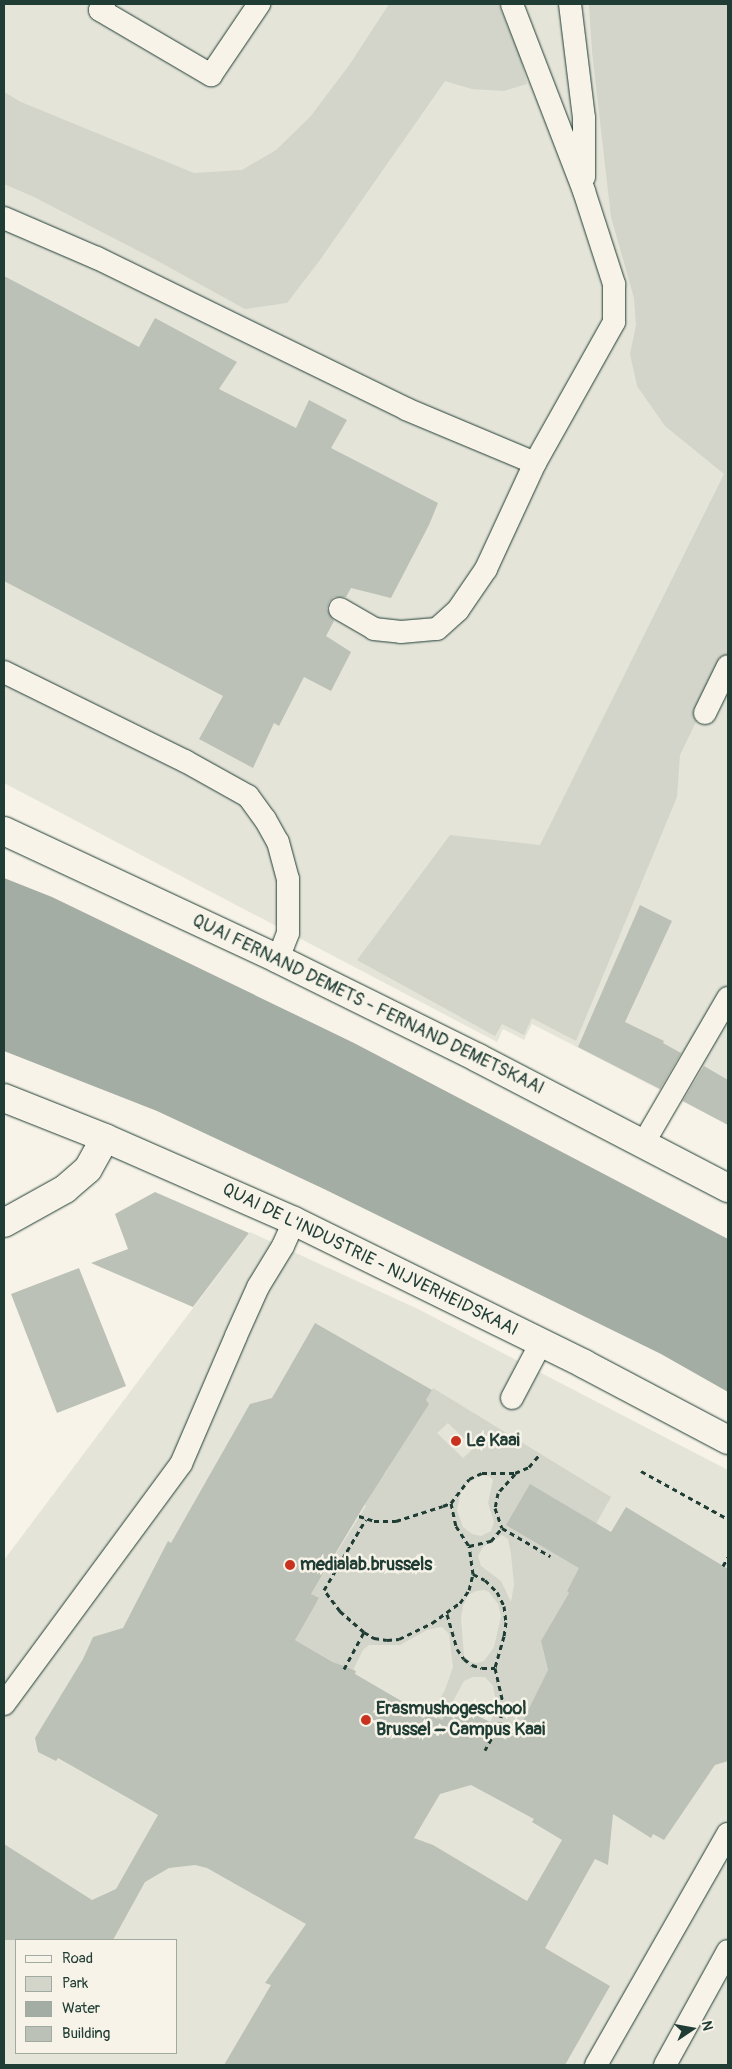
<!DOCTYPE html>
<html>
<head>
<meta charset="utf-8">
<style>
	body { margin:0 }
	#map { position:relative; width:732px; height:2069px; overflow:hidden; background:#f7f3e8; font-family:Pangolin,sans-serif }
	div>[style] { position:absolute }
	.built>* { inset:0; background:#e5e4d9 }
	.green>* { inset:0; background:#d3d5ca }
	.water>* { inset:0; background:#a4ada3 }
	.building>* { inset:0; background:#bbc1b6 }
	.path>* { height:3px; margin-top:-1.5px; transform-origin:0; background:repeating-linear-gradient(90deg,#1f3d34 0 5px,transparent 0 9px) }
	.roads { filter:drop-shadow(0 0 1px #1f3d34) drop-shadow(0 0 1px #1f3d34) }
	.service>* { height:22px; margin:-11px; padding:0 11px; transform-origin:11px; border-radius:11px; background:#f7f3e8 }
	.minor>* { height:28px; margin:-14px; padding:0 14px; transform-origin:14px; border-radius:14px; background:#f7f3e8 }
	.tertiary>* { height:28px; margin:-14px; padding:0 14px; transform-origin:14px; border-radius:14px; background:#f7f3e8 }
	.dots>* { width:14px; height:14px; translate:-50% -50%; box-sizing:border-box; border:2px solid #f7f3e8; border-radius:50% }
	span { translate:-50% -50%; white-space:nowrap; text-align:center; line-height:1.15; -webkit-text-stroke:5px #f7f3e8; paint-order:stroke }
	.street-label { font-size:18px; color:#1f3d34 }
	.poi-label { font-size:18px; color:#1f3d34; font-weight:700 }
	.left { translate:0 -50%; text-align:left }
	.frame { position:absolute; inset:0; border:5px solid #1f3d34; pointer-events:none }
	.legend { position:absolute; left:15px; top:1939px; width:162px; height:115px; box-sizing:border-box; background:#f7f3e8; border:1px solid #a1aaa0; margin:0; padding:6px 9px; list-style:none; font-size:15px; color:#1f3d34 }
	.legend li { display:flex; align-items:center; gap:10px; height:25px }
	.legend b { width:25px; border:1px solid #a1aaa0 }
	.north { position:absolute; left:667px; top:2004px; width:50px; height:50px; -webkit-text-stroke:4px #f7f3e8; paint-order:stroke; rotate:78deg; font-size:14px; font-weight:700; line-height:20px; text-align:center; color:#1f3d34 }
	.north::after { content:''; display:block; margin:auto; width:18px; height:22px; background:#1f3d34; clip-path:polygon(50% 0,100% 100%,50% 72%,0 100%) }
</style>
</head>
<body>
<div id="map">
	<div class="built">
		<div style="clip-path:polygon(4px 4px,728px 4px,728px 1125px,532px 1024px,524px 1040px,503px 1029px,497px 1042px,4px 783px)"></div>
		<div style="clip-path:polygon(evenodd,250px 1232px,418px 1309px,728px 1470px,728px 2065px,4px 2065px,4px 1560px,250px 1232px,16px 1940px,176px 1940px,176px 2053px,16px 2053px,16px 1940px)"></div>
	</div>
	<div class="green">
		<div style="clip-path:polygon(389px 4px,498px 4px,520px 55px,527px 84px,504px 91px,472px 89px,445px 81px,320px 260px,287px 303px,245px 309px,154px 259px,34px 197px,4px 184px,4px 92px,21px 102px,194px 173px,242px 170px,276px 150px,310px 117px,350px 64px)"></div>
		<div style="clip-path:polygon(589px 4px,728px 4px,728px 656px,680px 755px,677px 797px,576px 1041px,532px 1018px,524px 1035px,502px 1024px,495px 1036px,357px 960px,450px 835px,540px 845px,724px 474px,665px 426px,637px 386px,630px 354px,636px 325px,634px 298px,611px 217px,592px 52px)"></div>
		<div style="clip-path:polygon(evenodd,433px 1388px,611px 1497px,591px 1533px,605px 1541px,576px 1574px,567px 1591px,575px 1596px,541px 1641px,549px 1675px,543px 1680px,541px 1684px,544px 1686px,519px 1729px,515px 1727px,505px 1746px,490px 1722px,496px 1710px,496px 1702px,493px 1686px,485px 1677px,473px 1677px,464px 1681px,441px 1723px,430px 1717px,445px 1690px,453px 1667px,449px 1634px,442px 1627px,427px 1630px,400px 1645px,369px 1645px,363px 1650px,353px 1670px,350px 1671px,295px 1640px,314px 1600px,317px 1602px,319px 1599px,311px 1594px,366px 1506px,364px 1504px,381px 1474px,383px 1475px,386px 1472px,433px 1388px,448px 1423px,474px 1448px,463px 1458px,437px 1433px,448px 1423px,433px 1388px,481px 1475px,489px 1476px,493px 1480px,488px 1503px,494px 1522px,491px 1531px,481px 1536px,472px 1534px,463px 1527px,457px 1510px,461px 1492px,467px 1484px,481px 1475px,433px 1388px,502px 1535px,508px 1539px,511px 1554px,514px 1585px,511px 1602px,501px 1581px,481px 1566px,478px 1556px,483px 1547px,502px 1535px,433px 1388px,484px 1590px,489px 1592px,498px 1604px,501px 1616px,494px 1647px,484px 1661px,477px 1663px,471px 1662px,464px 1656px,461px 1618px,463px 1606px,468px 1595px,476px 1591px,484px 1590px)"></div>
	</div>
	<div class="water">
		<div style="clip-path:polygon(4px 878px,52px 897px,354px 1043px,728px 1239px,728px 1392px,661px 1354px,324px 1189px,157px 1111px,4px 1051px)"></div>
	</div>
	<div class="building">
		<div style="clip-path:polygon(4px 276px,139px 347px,155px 318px,237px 362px,219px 389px,296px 428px,309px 400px,347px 420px,331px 448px,438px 503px,429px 525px,391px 598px,351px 588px,346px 597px,334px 597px,329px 602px,327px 609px,334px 621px,326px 636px,351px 652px,331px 691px,304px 677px,279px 726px,274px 723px,253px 768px,199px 739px,223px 696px,4px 581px)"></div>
		<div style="clip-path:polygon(640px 905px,672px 921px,625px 1022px,664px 1041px,663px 1043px,681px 1053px,660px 1089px,578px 1047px)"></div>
		<div style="clip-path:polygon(704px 1066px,728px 1080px,728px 1125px,683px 1101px)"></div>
		<div style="clip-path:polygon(155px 1192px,249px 1233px,193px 1307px,91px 1263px,128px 1249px,115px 1214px)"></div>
		<div style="clip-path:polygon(79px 1268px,126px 1386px,57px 1413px,11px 1294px)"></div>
		<div style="clip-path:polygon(evenodd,315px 1323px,432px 1390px,426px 1400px,429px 1404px,365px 1504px,311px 1594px,319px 1598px,295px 1640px,333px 1662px,356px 1671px,355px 1674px,410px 1706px,412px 1703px,442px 1720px,452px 1703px,512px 1733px,515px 1727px,519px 1729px,548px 1670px,541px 1641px,569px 1593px,567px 1591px,579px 1568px,506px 1525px,530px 1484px,611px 1532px,626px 1507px,728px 1569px,728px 1761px,715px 1765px,664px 1840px,653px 1834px,651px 1838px,613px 1814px,608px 1865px,595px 1859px,545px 1948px,610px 1986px,565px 2065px,224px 2065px,271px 1985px,265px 1983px,306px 1924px,207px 1868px,195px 1865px,169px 1868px,145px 1882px,113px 1940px,4px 1940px,4px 1844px,92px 1900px,116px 1889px,158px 1815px,58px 1758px,56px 1761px,38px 1752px,35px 1738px,83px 1659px,93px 1637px,123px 1628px,168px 1541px,171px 1543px,250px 1404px,272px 1398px,315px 1323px,471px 1785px,534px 1819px,532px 1822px,562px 1840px,527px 1901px,433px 1845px,414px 1838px,440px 1794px,471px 1785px)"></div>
	</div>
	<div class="path">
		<div style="left:641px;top:1471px;width:99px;rotate:28.9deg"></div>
		<div style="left:515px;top:1474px;width:25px;rotate:132deg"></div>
		<div style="left:498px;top:1493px;width:15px;rotate:101deg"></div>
		<div style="left:495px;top:1508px;width:21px;rotate:71deg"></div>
		<div style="left:502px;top:1528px;width:56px;rotate:30.3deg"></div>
		<div style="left:451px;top:1503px;width:24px;rotate:78deg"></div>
		<div style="left:456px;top:1526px;width:24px;rotate:57deg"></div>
		<div style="left:469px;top:1546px;width:23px;rotate:-13deg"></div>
		<div style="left:491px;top:1541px;width:17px;rotate:-50deg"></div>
		<div style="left:359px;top:1516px;width:16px;rotate:18deg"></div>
		<div style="left:374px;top:1521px;width:22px"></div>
		<div style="left:396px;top:1521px;width:49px;rotate:-17.7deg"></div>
		<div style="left:443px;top:1506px;width:9px;rotate:-21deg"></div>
		<div style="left:451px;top:1503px;width:30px;rotate:-53deg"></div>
		<div style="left:469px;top:1479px;width:14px;rotate:-25deg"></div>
		<div style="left:482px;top:1473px;width:33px"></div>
		<div style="left:515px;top:1473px;width:15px;rotate:-23deg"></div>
		<div style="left:529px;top:1467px;width:17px;rotate:-50deg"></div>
		<div style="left:723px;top:1566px;width:10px;rotate:-61deg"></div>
		<div style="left:473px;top:1574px;width:13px;rotate:27deg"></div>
		<div style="left:485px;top:1580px;width:17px;rotate:45deg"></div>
		<div style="left:497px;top:1592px;width:16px;rotate:63deg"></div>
		<div style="left:504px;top:1606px;width:16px;rotate:83deg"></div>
		<div style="left:506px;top:1622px;width:14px;rotate:98deg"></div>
		<div style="left:504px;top:1636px;width:33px;rotate:106deg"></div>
		<div style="left:447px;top:1614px;width:36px;rotate:74deg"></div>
		<div style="left:457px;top:1649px;width:12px;rotate:55deg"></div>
		<div style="left:464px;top:1659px;width:10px;rotate:37deg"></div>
		<div style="left:472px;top:1665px;width:10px;rotate:17deg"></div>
		<div style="left:482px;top:1668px;width:13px"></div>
		<div style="left:495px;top:1668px;width:37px;rotate:77deg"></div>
		<div style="left:503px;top:1704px;width:19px;rotate:99deg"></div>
		<div style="left:500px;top:1723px;width:31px;rotate:119deg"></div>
		<div style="left:364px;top:1632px;width:32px;rotate:-139deg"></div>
		<div style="left:340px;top:1611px;width:26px;rotate:-127deg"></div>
		<div style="left:324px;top:1590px;width:82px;rotate:-59.4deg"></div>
		<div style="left:344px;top:1669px;width:42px;rotate:-61.6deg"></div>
		<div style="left:364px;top:1632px;width:12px;rotate:31deg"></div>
		<div style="left:374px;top:1638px;width:13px;rotate:9deg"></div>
		<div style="left:387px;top:1640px;width:12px;rotate:-5deg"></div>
		<div style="left:399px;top:1639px;width:37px;rotate:-26deg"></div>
		<div style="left:432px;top:1623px;width:34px;rotate:-36deg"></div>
		<div style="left:460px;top:1603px;width:16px;rotate:-55deg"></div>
		<div style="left:469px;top:1590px;width:16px;rotate:-76deg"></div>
		<div style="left:473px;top:1574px;width:28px;rotate:-98deg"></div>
	</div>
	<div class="roads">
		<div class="service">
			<div style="left:104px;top:4px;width:7px;rotate:124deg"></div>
			<div style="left:100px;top:10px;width:129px;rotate:30.4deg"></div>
			<div style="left:211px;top:75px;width:86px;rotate:-55.9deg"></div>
			<div style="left:570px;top:4px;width:115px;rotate:83deg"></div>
			<div style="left:584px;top:118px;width:59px;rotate:90deg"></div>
			<div style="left:4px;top:218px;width:101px;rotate:23.3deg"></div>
			<div style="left:97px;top:258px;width:344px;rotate:26deg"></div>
			<div style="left:406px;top:409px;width:140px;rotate:22.7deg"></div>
			<div style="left:535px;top:463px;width:162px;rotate:-60.7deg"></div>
			<div style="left:614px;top:322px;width:38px;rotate:-90deg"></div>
			<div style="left:614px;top:284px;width:98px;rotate:-107.9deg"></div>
			<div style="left:584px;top:191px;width:200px;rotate:-111.1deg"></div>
			<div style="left:340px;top:609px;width:39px;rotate:30deg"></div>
			<div style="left:374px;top:629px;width:27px;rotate:6deg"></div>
			<div style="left:401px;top:632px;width:36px;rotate:-5deg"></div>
			<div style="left:437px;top:629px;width:28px;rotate:-42deg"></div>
			<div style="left:458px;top:610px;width:50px;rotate:-55.7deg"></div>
			<div style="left:486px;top:569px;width:117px;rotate:-65.2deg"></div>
			<div style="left:4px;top:672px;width:202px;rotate:26.2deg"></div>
			<div style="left:185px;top:761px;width:72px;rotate:29.1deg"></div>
			<div style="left:248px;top:796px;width:29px;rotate:54deg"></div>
			<div style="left:265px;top:819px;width:26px;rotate:61deg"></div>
			<div style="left:278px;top:842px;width:38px;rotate:75deg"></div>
			<div style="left:288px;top:879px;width:54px;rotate:90deg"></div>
			<div style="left:288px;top:933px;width:28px;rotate:111deg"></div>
			<div style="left:705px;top:713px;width:52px;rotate:-63.9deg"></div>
			<div style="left:643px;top:1144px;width:169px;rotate:-59.8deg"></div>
			<div style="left:512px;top:1398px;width:62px;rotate:-62.2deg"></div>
			<div style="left:4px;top:1704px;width:298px;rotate:-53.6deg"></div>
			<div style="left:181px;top:1464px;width:139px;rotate:-66.7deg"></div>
			<div style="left:236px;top:1336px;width:54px;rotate:-65.8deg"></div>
			<div style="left:258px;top:1287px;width:48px;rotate:-58.6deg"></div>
			<div style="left:283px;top:1246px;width:27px;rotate:-66deg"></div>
			<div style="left:596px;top:2065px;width:266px;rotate:-60.3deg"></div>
			<div style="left:665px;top:2065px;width:130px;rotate:-61.1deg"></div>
		</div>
		<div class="minor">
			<div style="left:4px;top:1098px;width:109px;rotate:21.6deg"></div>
			<div style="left:105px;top:1138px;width:206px;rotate:23.7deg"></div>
			<div style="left:294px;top:1221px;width:323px;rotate:26.2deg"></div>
			<div style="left:584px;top:1364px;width:163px;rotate:27.8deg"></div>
			<div style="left:4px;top:1223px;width:70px;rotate:-29.1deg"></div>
			<div style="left:65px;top:1189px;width:30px;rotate:-41deg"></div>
			<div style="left:88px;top:1169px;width:35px;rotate:-61deg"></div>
		</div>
		<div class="tertiary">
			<div style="left:4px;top:831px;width:302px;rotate:25deg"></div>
			<div style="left:278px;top:959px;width:223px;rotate:26.3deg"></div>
			<div style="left:478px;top:1058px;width:282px;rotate:27.5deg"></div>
		</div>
	</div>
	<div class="dots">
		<div style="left:456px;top:1441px;background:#c8321e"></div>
		<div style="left:290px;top:1565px;background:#c8321e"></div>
		<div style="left:366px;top:1720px;background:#c8321e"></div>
	</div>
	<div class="street-label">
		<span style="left:368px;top:1005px;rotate:26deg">QUAI FERNAND DEMETS - FERNAND DEMETSKAAI</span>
		<span style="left:370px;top:1260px;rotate:26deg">QUAI DE L'INDUSTRIE - NIJVERHEIDSKAAI</span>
	</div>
	<div class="poi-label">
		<span class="left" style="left:466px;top:1441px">Le Kaai</span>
		<span class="left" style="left:300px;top:1565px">medialab.brussels</span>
		<span class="left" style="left:376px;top:1720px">Erasmushogeschool<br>Brussel – Campus Kaai</span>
	</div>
	<div class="frame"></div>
	<ul class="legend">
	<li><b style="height:6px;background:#f7f3e8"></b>Road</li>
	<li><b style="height:14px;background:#d3d5ca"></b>Park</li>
	<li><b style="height:14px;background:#a4ada3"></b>Water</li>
	<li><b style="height:14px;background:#bbc1b6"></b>Building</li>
	</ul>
	<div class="north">N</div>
</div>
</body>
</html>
